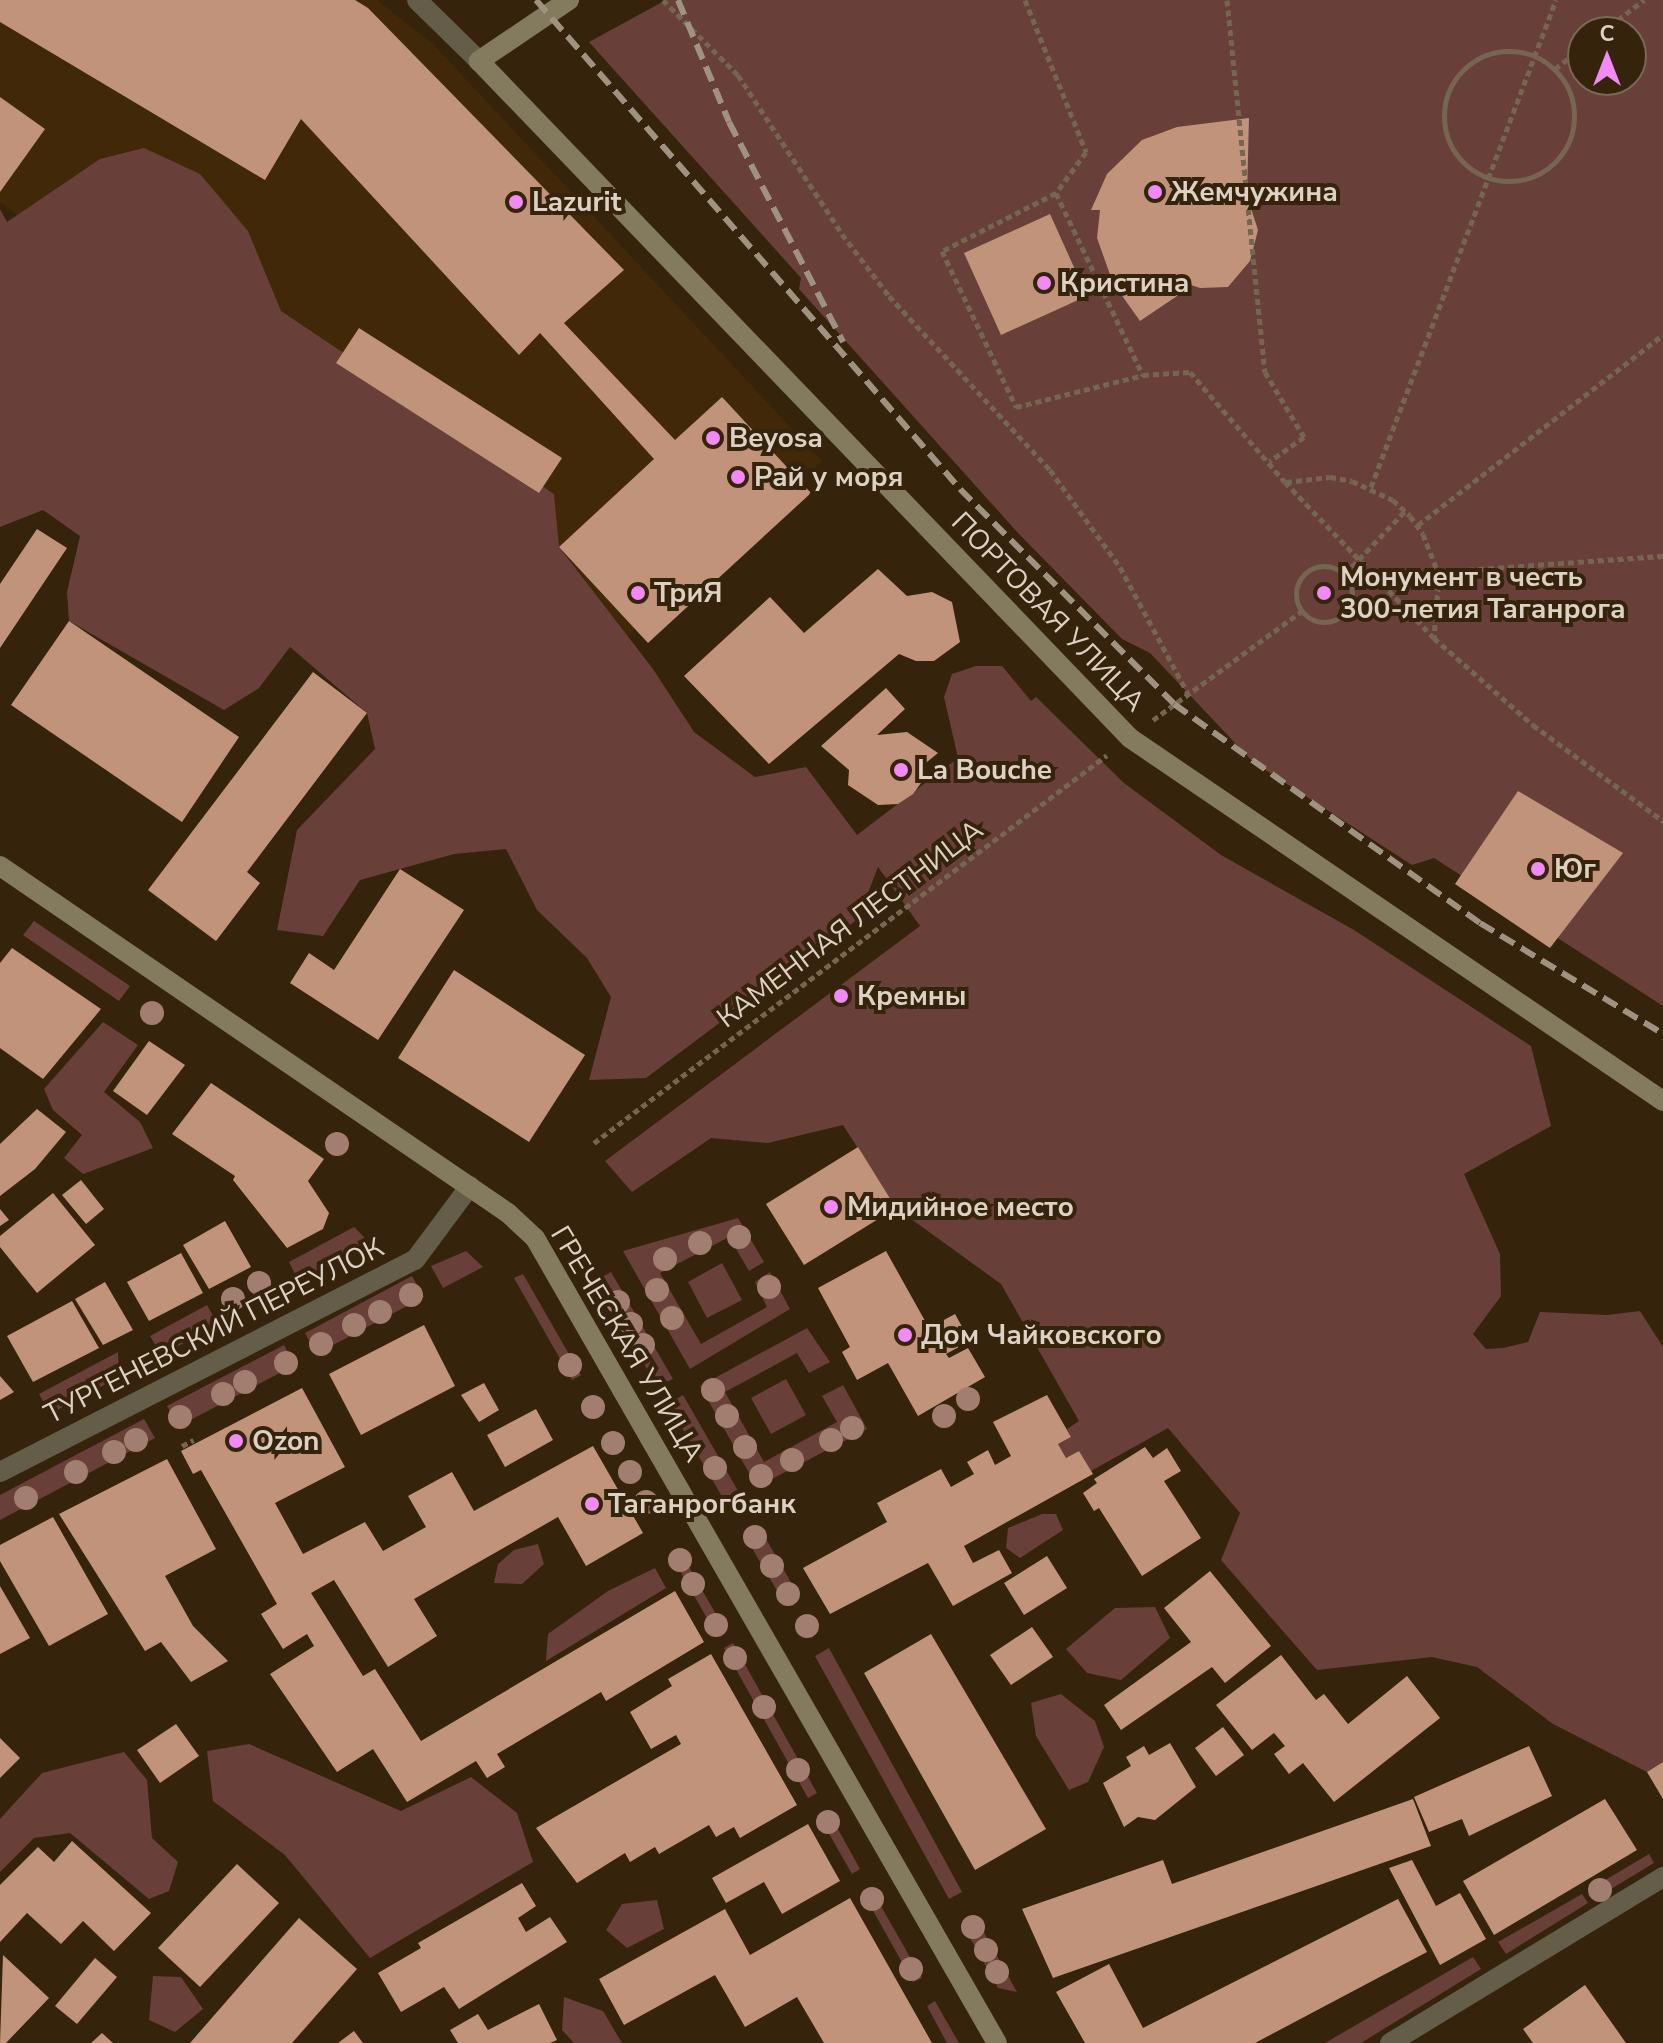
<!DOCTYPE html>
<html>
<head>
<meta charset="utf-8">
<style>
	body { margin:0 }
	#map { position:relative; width:1663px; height:2043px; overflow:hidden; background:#36230c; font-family:"Nunito Sans",sans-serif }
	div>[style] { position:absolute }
	.built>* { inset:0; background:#402809 }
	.green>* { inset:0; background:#693f39 }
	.building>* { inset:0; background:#c1937b }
	.path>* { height:5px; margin-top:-2.5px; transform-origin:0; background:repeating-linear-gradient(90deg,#756551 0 6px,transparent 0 10px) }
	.path>.ring { margin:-2.5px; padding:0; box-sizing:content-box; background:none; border:5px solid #756551; border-radius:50% }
	.street>* { height:20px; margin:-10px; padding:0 10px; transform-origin:10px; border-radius:10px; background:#635d4a }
	.secondary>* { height:20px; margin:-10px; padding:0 10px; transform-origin:10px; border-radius:10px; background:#847a5d }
	.rail>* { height:6px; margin-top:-3px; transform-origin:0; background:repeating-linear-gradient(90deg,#a09280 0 16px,transparent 0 24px) }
	.trees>* { width:24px; height:24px; margin:-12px; border-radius:50%; background:#a17e6f }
	.dots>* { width:22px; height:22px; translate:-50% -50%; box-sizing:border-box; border:4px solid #36230c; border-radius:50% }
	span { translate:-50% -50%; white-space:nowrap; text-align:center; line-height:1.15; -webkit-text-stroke:8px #36230c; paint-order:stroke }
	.poi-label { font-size:28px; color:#ddd1c3; font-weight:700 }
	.left { translate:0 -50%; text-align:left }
	.street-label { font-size:28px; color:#ddd1c3 }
	.north { position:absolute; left:1567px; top:16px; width:80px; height:80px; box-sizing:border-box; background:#36230c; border:2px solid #796955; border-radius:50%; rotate:0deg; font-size:22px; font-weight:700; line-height:32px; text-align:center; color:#ddd1c3 }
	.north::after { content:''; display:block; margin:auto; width:28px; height:36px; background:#f18af4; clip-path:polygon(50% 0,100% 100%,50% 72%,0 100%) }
</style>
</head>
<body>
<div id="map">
	<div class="built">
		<div style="clip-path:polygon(0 0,377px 0,434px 45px,822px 461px,604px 658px,0 202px)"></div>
	</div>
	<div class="green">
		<div style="clip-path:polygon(evenodd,666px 0,1663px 0,1663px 1006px,1434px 858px,1412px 865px,1253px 762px,1150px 653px,1122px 639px,1018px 533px,799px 289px,801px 278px,589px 42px,666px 0,1583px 32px,1631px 32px,1631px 80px,1583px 80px,1583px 32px)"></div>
		<div style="clip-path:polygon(144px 148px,200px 174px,248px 231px,281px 311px,554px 494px,559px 547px,653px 669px,694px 732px,755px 777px,806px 767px,857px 835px,958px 758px,944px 697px,952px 674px,976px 666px,1002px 666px,1031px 701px,1036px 697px,1124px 783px,1221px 855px,1354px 930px,1531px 1046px,1551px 1126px,1464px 1174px,1500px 1254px,1501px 1296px,1473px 1334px,1486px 1349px,1503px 1348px,1528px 1342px,1540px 1312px,1607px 1315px,1640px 1311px,1663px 1347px,1663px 1762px,1647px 1772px,1553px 1724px,1477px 1667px,1432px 1657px,1317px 1670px,1221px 1560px,1240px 1513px,1168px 1428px,1091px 1471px,1079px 1451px,1066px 1458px,1058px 1444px,1071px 1437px,1067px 1429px,1079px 1421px,1001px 1284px,896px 1208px,843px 1125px,768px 1143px,711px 1138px,632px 1192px,605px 1161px,920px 926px,878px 867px,858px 919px,646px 1078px,589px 1080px,611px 997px,587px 958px,537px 910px,506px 849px,454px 854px,360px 880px,323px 936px,277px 930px,297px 830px,375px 749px,367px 713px,290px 647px,259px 688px,224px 710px,69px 621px,67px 592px,80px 536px,43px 510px,0 527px,0 209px,7px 222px,100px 159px)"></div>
		<div style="clip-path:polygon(34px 921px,130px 986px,119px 1001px,23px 935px)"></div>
		<div style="clip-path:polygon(103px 1022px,138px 1045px,104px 1092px,140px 1122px,153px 1148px,83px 1174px,64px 1158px,82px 1135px,53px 1110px,44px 1089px)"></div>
		<div style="clip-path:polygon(738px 1218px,764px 1262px,749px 1271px,729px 1237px,660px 1273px,701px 1344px,767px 1307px,755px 1282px,770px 1272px,790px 1309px,690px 1369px,623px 1251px)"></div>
		<div style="clip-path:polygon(354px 1227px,371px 1244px,299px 1282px,289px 1262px)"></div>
		<div style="clip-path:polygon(466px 1251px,483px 1267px,443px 1288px,431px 1266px)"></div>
		<div style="clip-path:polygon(722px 1263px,742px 1300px,707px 1318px,688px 1282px)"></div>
		<div style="clip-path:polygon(611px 1272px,673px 1379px,657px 1386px,595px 1281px)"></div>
		<div style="clip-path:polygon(523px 1274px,581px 1375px,572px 1380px,514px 1278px)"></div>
		<div style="clip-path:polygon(412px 1276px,424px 1297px,316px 1354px,305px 1333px)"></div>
		<div style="clip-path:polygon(207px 1305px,218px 1325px,161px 1355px,150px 1336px)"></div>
		<div style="clip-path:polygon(807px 1328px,830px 1362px,809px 1373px,797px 1353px,725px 1392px,764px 1462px,837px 1422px,822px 1396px,843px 1385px,867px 1429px,757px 1487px,700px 1386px)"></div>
		<div style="clip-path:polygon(284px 1345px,295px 1365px,179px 1426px,167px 1406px)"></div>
		<div style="clip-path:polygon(118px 1352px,119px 1377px,50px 1414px,39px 1394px)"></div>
		<div style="clip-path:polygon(786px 1379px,806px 1415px,771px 1434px,751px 1398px)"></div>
		<div style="clip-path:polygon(683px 1395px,741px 1496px,727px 1505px,668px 1404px)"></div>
		<div style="clip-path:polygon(144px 1419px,155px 1438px,0 1520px,0 1495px)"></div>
		<div style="clip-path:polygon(1042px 1514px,1056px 1514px,1063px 1530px,1020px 1558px,1006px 1548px,1008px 1528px)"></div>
		<div style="clip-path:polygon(758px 1525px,800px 1598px,786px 1606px,743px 1533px)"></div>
		<div style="clip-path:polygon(538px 1544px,544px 1564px,522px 1584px,494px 1583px,498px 1564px,514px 1550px)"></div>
		<div style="clip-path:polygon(681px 1553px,725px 1630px,716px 1634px,672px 1557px)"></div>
		<div style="clip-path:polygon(655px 1568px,666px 1588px,546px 1661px,548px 1634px,608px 1591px)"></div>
		<div style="clip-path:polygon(1155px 1607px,1170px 1638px,1121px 1680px,1087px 1673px,1066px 1649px,1115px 1608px)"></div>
		<div style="clip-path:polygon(733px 1643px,817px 1793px,808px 1798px,724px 1648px)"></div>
		<div style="clip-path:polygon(829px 1648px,962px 1892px,949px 1899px,815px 1656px)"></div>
		<div style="clip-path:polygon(1061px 1694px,1095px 1721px,1104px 1747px,1088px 1782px,1069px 1790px,1036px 1736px,1031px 1703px)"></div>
		<div style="clip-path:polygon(249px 1744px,401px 1811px,471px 1777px,517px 1813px,533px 1862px,370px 1958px,285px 1855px,213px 1801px,207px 1751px)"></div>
		<div style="clip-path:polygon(124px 1752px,147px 1780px,152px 1838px,178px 1862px,169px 1891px,149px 1899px,70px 1833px,34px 1838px,0 1872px,0 1819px,42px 1773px)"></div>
		<div style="clip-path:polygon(829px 1813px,860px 1869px,852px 1874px,820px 1818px)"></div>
		<div style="clip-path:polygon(1649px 1854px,1654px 1863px,1596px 1898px,1590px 1889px)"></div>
		<div style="clip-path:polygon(870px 1887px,922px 1978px,913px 1982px,862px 1891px)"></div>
		<div style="clip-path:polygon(1582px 1894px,1588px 1903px,1506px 1954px,1498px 1942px)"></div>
		<div style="clip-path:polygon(657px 1900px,664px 1929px,627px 1948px,606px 1930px,622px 1904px)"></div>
		<div style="clip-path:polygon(977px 1920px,1017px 1992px,998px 1988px,964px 1927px)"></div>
		<div style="clip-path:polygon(1473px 1957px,1481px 1969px,1361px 2043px,1325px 2043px)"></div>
		<div style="clip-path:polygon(153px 1976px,181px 1977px,203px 2009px,175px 2032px,149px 2020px)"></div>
		<div style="clip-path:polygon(564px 1997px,603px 2011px,622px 2043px,574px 2043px,562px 2030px)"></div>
		<div style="clip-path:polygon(935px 2001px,959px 2043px,947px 2043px,927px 2006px)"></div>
	</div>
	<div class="building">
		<div style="clip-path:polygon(0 0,355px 0,368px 8px,624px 270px,564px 323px,675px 440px,722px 397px,811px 493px,648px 643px,559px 547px,654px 459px,540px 333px,519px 355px,301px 119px,265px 180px,0 22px)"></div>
		<div style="clip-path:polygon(0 97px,45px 129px,0 192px)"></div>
		<div style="clip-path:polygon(1249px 118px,1247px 196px,1258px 230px,1250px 261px,1228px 287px,1200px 288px,1182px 282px,1183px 292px,1140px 321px,1113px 283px,1097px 238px,1100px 210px,1091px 210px,1107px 174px,1142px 140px,1177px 127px)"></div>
		<div style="clip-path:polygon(1050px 214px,1087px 296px,1001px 335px,964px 253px)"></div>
		<div style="clip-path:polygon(359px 328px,562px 458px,539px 493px,336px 363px)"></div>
		<div style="clip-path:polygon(37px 529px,67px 548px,0 648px,0 584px)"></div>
		<div style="clip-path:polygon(878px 569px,907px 596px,932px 592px,952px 602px,960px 642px,934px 661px,916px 661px,899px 654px,769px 764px,684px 676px,770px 597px,804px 633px)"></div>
		<div style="clip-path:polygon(69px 621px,239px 737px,182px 822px,11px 705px)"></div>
		<div style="clip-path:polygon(313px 672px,367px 713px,247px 872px,260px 883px,216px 941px,148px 890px)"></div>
		<div style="clip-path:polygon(886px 688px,905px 709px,877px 735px,907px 732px,938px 753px,916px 771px,921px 783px,913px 794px,898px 804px,878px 805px,848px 785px,849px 770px,821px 746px)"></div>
		<div style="clip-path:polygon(1518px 791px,1623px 853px,1550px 948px,1455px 884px)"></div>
		<div style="clip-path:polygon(400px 869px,464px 910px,378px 1040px,290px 983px,309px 953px,334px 970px)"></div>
		<div style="clip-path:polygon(12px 948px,101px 1009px,43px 1079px,0 1048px,0 963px)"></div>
		<div style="clip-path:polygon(454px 970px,585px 1055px,529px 1142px,398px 1058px)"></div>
		<div style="clip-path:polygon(149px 1041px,185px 1065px,147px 1115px,113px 1091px)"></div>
		<div style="clip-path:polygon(211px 1083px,324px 1159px,308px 1181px,329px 1213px,323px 1229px,287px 1248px,233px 1180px,235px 1176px,172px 1134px)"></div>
		<div style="clip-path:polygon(37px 1109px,66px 1132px,35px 1169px,0 1196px,0 1144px)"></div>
		<div style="clip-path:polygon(858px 1147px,896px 1208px,804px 1265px,766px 1204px)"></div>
		<div style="clip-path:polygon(81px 1180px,104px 1209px,86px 1224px,62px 1195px)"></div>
		<div style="clip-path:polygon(53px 1193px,95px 1245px,37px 1293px,0 1247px,0 1236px)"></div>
		<div style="clip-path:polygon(0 1209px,9px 1220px,0 1226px)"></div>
		<div style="clip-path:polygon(225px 1221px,251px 1267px,209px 1289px,183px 1245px)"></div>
		<div style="clip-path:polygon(886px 1251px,929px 1328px,955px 1314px,970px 1341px,946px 1354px,949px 1358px,968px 1348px,985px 1377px,918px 1416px,888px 1363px,857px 1380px,842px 1352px,850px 1347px,818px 1288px)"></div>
		<div style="clip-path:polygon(181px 1253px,203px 1293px,149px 1321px,127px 1282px)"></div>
		<div style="clip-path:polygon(105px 1282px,133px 1330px,103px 1345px,75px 1299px)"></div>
		<div style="clip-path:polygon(72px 1301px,99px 1348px,33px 1382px,7px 1336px)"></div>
		<div style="clip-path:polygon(424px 1325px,455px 1386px,361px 1435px,329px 1374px)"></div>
		<div style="clip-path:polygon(0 1376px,14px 1392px,0 1400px)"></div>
		<div style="clip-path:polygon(484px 1383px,499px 1410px,479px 1422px,461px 1395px)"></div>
		<div style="clip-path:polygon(302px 1388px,345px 1467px,275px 1503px,303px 1554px,365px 1522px,383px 1551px,426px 1527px,408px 1496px,452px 1472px,474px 1511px,593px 1446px,643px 1533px,586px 1566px,558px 1517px,414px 1599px,437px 1636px,388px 1667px,334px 1580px,311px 1593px,363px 1676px,375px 1669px,421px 1741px,675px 1591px,704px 1642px,606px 1701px,601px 1692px,497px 1754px,505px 1767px,487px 1778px,476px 1761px,407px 1802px,373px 1749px,337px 1772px,270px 1674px,314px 1646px,307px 1634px,283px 1649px,261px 1614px,277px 1604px,201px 1470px,193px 1474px,181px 1451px)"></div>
		<div style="clip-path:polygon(1047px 1395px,1071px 1437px,1058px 1444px,1066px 1458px,1079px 1451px,1093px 1474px,964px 1546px,973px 1563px,999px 1550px,1012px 1573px,953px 1606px,928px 1563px,830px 1614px,803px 1568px,887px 1522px,877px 1503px,941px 1469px,951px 1487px,974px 1474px,967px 1462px,988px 1450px,995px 1465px,1011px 1456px,993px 1422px)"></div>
		<div style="clip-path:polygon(536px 1409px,553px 1440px,505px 1467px,487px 1435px)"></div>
		<div style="clip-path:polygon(1145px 1447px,1153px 1458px,1167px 1448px,1181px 1471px,1164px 1481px,1201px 1538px,1142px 1576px,1099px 1508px,1094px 1511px,1083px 1493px,1097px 1483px,1094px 1479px)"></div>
		<div style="clip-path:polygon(167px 1459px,216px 1549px,165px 1576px,193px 1626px,228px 1661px,191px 1682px,161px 1642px,145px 1651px,59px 1514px)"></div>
		<div style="clip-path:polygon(53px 1517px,108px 1614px,49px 1646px,0 1561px,0 1545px)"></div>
		<div style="clip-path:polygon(1047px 1556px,1067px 1588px,1024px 1615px,1004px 1583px)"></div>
		<div style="clip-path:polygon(1210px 1571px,1271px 1646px,1225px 1683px,1212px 1667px,1121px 1730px,1104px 1705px,1191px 1642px,1164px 1608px)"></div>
		<div style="clip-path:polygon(0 1586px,30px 1638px,0 1654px)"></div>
		<div style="clip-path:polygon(1032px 1627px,1053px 1657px,1011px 1685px,990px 1655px)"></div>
		<div style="clip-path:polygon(931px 1634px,1046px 1829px,975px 1870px,864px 1673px)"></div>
		<div style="clip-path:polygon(711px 1654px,797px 1805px,740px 1838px,734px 1827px,716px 1837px,709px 1825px,659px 1854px,655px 1847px,630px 1862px,625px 1853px,577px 1883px,536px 1828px,681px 1744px,676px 1735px,651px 1749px,630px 1712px,672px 1686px,668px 1679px)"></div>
		<div style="clip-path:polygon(1281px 1655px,1316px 1700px,1324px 1694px,1348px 1724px,1407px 1676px,1440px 1718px,1334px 1802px,1303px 1763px,1289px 1774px,1274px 1754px,1285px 1746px,1274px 1733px,1252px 1750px,1216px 1705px)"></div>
		<div style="clip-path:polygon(176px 1724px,199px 1756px,160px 1783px,137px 1750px)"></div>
		<div style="clip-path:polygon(1223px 1727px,1244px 1755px,1216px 1776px,1195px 1748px)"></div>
		<div style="clip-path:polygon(0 1738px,20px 1758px,0 1778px)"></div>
		<div style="clip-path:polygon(1170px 1743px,1196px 1787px,1155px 1820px,1138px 1817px,1124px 1827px,1103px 1783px,1131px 1766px,1126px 1757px,1144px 1746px,1149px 1755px)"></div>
		<div style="clip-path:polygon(1529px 1746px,1552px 1796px,1469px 1836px,1462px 1819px,1429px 1832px,1414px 1797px)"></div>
		<div style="clip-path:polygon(1663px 1762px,1663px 1799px,1647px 1772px)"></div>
		<div style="clip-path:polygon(1413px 1799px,1431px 1846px,1053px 1978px,1022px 1909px,1163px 1860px,1172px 1884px)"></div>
		<div style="clip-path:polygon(1605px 1799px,1637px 1850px,1494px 1935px,1463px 1881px)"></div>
		<div style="clip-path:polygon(808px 1824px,840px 1881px,782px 1914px,764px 1882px,726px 1903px,712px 1878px)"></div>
		<div style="clip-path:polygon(72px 1841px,151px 1913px,114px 1951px,83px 1921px,61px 1944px,27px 1913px,0 1942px,0 1885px,38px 1847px,54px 1862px)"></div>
		<div style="clip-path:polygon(1412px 1860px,1436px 1906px,1460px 1893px,1486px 1939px,1440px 1965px,1389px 1868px)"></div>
		<div style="clip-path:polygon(237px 1864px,279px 1903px,200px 1987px,158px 1948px)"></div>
		<div style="clip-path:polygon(522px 1883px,536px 1906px,518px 1918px,526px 1932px,550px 1917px,567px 1942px,459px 2009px,444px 1987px,401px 2012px,378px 1973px,421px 1948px,418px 1943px)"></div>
		<div style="clip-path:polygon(850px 1898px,932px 2043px,824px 2043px,797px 1997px,745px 2027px,715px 1975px,624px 2025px,599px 1979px,725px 1909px,750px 1955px)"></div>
		<div style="clip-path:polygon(1398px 1899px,1427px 1952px,1255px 2043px,1085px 2043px,1056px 1992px,1109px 1964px,1143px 2028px)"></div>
		<div style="clip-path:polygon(299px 1918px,357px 1969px,292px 2043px,190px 2043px)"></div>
		<div style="clip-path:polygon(3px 1955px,49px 1998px,6px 2043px,0 2043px)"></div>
		<div style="clip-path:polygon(95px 1958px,117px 1977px,77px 2024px,55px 2006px)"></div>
		<div style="clip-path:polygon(1585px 1985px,1626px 2043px,1533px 2043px,1523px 2029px)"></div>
		<div style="clip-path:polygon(539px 2004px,557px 2040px,550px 2043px,458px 2043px,450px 2030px,478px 2014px,488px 2030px)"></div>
		<div style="clip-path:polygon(354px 2031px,363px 2043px,338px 2043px)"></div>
		<div style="clip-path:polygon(102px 2033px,113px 2043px,91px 2043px)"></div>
	</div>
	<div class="path">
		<div style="left:663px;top:0;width:106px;rotate:45deg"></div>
		<div style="left:738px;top:75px;width:190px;rotate:56.8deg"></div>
		<div style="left:842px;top:234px;width:78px;rotate:52.8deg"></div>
		<div style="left:889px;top:296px;width:237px;rotate:47.2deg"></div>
		<div style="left:1050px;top:470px;width:120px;rotate:54.2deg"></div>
		<div style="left:1120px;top:567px;width:144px;rotate:61.8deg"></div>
		<div style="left:1025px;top:0;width:164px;rotate:68.1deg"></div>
		<div style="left:1086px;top:152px;width:51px;rotate:126.2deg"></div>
		<div style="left:1056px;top:193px;width:128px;rotate:153deg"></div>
		<div style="left:942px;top:251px;width:173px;rotate:64.6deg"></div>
		<div style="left:1016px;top:407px;width:131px;rotate:-14.1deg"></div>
		<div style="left:1143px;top:375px;width:47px;rotate:-3.7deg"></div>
		<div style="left:1190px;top:372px;width:145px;rotate:49.2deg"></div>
		<div style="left:1285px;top:482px;width:216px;rotate:46.3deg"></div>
		<div style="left:1434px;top:638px;width:132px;rotate:41.3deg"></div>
		<div style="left:1533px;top:725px;width:162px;rotate:36.4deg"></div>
		<div style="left:1227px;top:0;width:374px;rotate:84.2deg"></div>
		<div style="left:1265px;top:372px;width:76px;rotate:59deg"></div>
		<div style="left:1304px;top:437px;width:42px;rotate:144.8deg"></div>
		<div style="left:1602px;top:32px;width:53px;rotate:-37.3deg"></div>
		<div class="ring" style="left:1444px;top:51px;width:125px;height:125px"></div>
		<div style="left:1555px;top:69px;width:36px;rotate:-38deg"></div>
		<div style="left:1056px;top:193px;width:202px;rotate:64.5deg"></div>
		<div style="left:1286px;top:482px;width:44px;rotate:-6.5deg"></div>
		<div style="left:1330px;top:477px;width:22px;rotate:10deg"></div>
		<div style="left:1352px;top:481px;width:45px;rotate:24.9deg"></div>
		<div style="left:1393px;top:500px;width:23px;rotate:43deg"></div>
		<div style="left:1410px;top:516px;width:22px;rotate:54deg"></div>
		<div style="left:1423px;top:534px;width:44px;rotate:68.7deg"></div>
		<div style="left:1439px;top:575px;width:63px;rotate:94.5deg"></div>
		<div style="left:1371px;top:487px;width:521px;rotate:-69.2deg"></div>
		<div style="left:1418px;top:525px;width:310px;rotate:-37.8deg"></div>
		<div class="ring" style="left:1296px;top:566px;width:51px;height:51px"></div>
		<div style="left:1438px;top:572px;width:226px;rotate:-4.1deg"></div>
		<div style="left:1345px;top:574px;width:87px;rotate:-46.4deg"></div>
		<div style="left:1153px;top:720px;width:185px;rotate:-36.2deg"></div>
		<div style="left:594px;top:1143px;width:643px;rotate:-37.1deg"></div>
		<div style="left:182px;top:1446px;width:13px;rotate:-27deg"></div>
	</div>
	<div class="street">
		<div style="left:417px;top:0;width:87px;rotate:44.5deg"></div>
		<div style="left:0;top:1472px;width:466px;rotate:-27.1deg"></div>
		<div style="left:415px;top:1260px;width:92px;rotate:-53.4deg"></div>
		<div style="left:1390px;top:2043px;width:320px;rotate:-31.3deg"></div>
	</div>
	<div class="secondary">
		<div style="left:569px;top:0;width:109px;rotate:145.9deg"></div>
		<div style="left:479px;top:61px;width:939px;rotate:46.12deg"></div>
		<div style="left:1130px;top:738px;width:645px;rotate:34.26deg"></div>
		<div style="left:0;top:866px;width:615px;rotate:34.34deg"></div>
		<div style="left:508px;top:1213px;width:37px;rotate:43deg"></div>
		<div style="left:535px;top:1238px;width:928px;rotate:60.15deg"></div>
	</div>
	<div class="rail">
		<div style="left:536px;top:0;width:647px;rotate:49.07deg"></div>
		<div style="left:960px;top:489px;width:303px;rotate:45.1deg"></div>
		<div style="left:1174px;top:704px;width:376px;rotate:35.6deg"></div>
		<div style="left:1480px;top:923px;width:214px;rotate:31.2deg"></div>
		<div style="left:678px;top:0;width:132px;rotate:67.3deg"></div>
		<div style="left:729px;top:122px;width:248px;rotate:62.6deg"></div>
	</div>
	<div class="trees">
		<div style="left:152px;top:1013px"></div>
		<div style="left:337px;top:1144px"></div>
		<div style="left:739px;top:1237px"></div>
		<div style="left:700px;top:1243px"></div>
		<div style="left:665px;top:1259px"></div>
		<div style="left:259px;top:1283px"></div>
		<div style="left:769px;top:1287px"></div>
		<div style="left:657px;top:1290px"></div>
		<div style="left:411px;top:1295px"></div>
		<div style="left:233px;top:1299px"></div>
		<div style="left:618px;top:1302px"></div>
		<div style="left:380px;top:1312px"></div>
		<div style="left:672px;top:1318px"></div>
		<div style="left:631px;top:1324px"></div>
		<div style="left:354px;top:1325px"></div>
		<div style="left:321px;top:1344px"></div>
		<div style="left:643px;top:1345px"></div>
		<div style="left:286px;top:1363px"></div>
		<div style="left:570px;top:1365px"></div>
		<div style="left:245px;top:1382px"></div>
		<div style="left:713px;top:1390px"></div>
		<div style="left:223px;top:1394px"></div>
		<div style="left:968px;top:1399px"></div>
		<div style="left:593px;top:1407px"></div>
		<div style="left:727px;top:1416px"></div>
		<div style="left:944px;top:1416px"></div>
		<div style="left:180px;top:1417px"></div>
		<div style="left:852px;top:1428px"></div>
		<div style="left:136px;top:1440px"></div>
		<div style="left:831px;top:1440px"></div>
		<div style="left:613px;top:1443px"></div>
		<div style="left:745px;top:1447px"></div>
		<div style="left:114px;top:1452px"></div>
		<div style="left:792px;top:1460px"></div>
		<div style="left:715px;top:1468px"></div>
		<div style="left:76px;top:1472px"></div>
		<div style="left:630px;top:1472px"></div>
		<div style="left:761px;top:1476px"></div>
		<div style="left:26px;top:1498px"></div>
		<div style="left:646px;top:1502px"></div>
		<div style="left:755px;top:1537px"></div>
		<div style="left:680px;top:1560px"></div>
		<div style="left:772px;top:1566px"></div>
		<div style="left:693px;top:1584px"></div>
		<div style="left:788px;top:1594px"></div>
		<div style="left:716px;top:1625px"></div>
		<div style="left:807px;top:1626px"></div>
		<div style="left:735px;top:1658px"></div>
		<div style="left:764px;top:1707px"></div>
		<div style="left:798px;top:1770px"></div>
		<div style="left:828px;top:1822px"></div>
		<div style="left:1600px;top:1890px"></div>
		<div style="left:872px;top:1899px"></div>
		<div style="left:973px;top:1927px"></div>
		<div style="left:986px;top:1950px"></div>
		<div style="left:911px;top:1969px"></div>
		<div style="left:997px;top:1972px"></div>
	</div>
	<div class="dots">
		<div style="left:1155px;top:192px;background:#f18af4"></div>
		<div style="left:516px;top:202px;background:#f18af4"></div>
		<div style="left:1044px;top:283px;background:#f18af4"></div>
		<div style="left:713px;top:438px;background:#f18af4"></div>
		<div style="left:738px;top:477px;background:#f18af4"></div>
		<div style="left:638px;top:593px;background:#f18af4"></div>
		<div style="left:1324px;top:593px;background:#f18af4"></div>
		<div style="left:901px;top:770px;background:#f18af4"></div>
		<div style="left:1538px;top:869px;background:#f18af4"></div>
		<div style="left:841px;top:996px;background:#f18af4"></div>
		<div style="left:831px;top:1207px;background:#f18af4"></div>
		<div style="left:905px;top:1335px;background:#f18af4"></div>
		<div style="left:236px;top:1441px;background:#f18af4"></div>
		<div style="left:592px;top:1504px;background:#f18af4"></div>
	</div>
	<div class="poi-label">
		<span class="left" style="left:1171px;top:192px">Жемчужина</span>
		<span class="left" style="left:532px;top:202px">Lazurit</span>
		<span class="left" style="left:1060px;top:283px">Кристина</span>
		<span class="left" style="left:729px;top:438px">Beyosa</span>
		<span class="left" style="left:754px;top:477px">Рай у моря</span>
		<span class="left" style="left:1340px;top:593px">Монумент в честь<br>300-летия Таганрога</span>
		<span class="left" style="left:654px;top:593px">ТриЯ</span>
		<span class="left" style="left:917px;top:770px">La Bouche</span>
		<span class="left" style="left:1554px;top:869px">Юг</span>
		<span class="left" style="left:857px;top:996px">Кремны</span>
		<span class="left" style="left:847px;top:1207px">Мидийное место</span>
		<span class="left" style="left:921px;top:1335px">Дом Чайковского</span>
		<span class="left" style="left:252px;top:1441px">Ozon</span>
		<span class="left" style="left:608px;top:1504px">Таганрогбанк</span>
	</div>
	<div class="street-label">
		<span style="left:1048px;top:612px;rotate:46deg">ПОРТОВАЯ УЛИЦА</span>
		<span style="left:850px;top:924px;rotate:-37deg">КАМЕННАЯ ЛЕСТНИЦА</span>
		<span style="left:214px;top:1331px;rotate:-27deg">ТУРГЕНЕВСКИЙ ПЕРЕУЛОК</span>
		<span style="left:627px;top:1344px;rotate:59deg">ГРЕЧЕСКАЯ УЛИЦА</span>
	</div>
	<div class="north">С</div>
</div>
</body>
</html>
